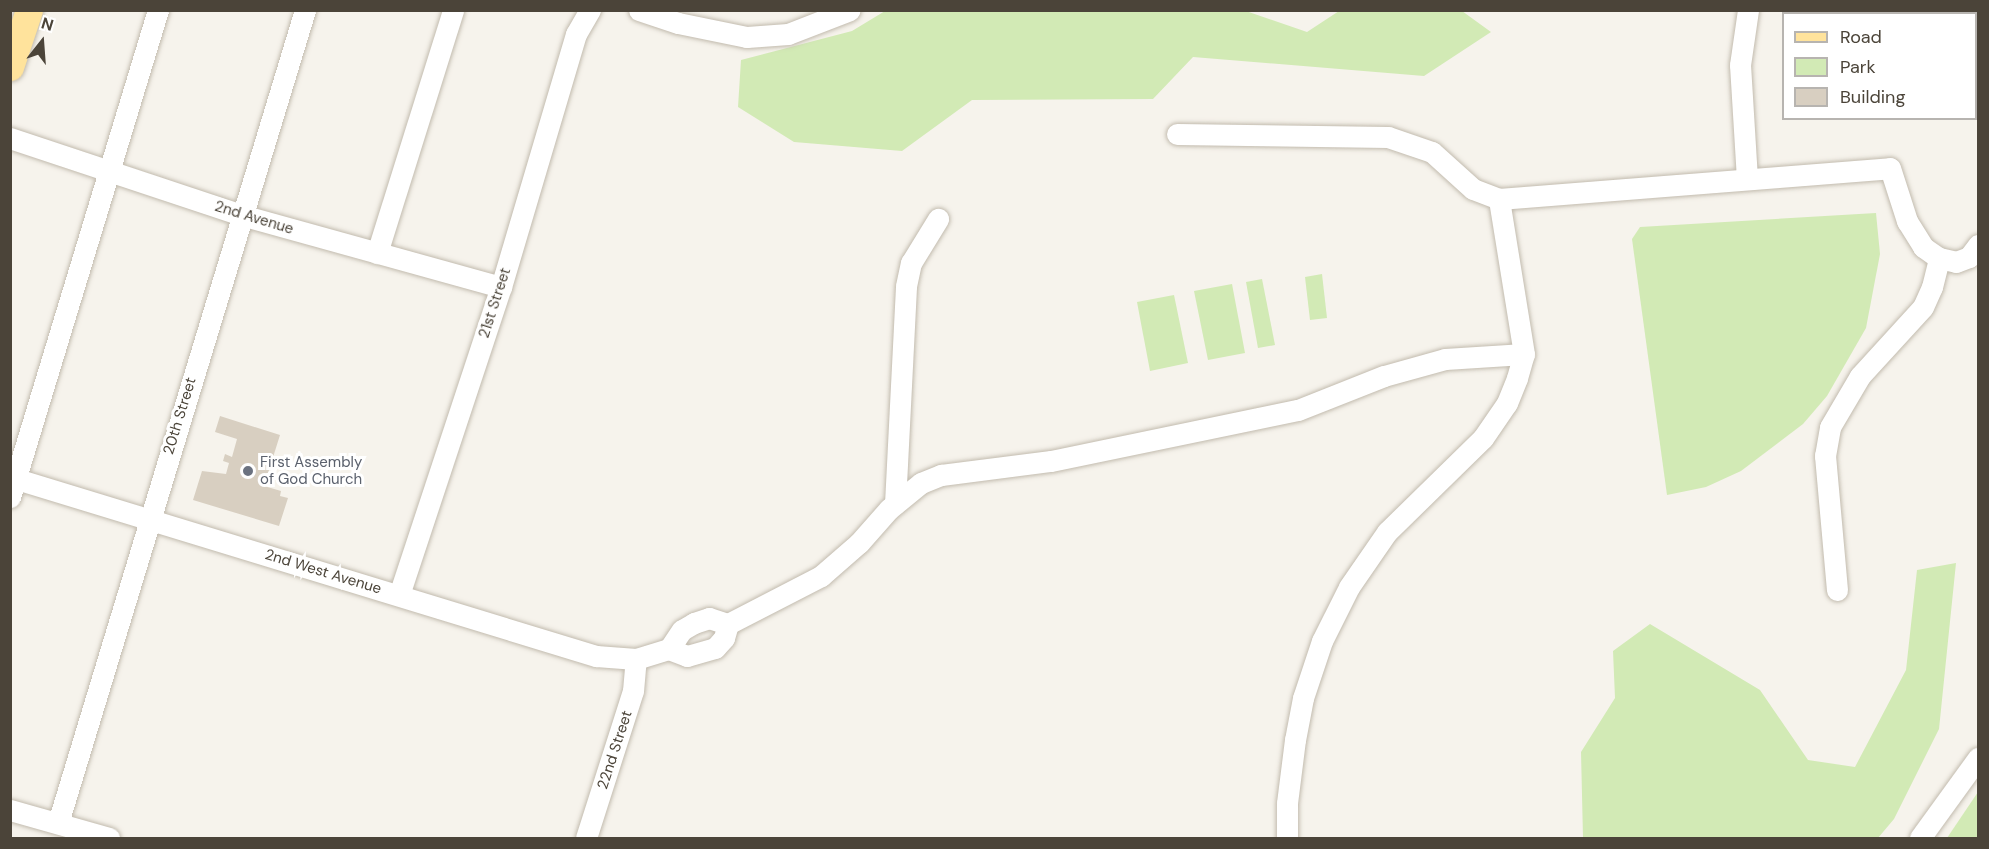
<!DOCTYPE html>
<html>
<head>
<meta charset="utf-8">
<style>
	body { margin:0 }
	#map { position:relative; width:1989px; height:849px; overflow:hidden; background:#f6f3ec; font-family:"DM Sans",sans-serif }
	div>[style] { position:absolute }
	.green>* { inset:0; background:#d2eab5 }
	.building>* { inset:0; background:#d8cfc1 }
	.roads { filter:drop-shadow(0 0 2px #c2bbae) drop-shadow(0 0 2px #c2bbae) }
	.minor>* { height:21px; margin:-10.5px; padding:0 10.5px; transform-origin:10.5px; border-radius:10.5px; background:#fff }
	.major>* { height:27px; margin:-13.5px; padding:0 13.5px; transform-origin:13.5px; border-radius:13.5px; background:#ffe39c }
	.dots>* { width:16px; height:16px; translate:-50% -50%; box-sizing:border-box; border:3px solid #fff; border-radius:50% }
	span { translate:-50% -50%; white-space:nowrap; text-align:center; line-height:1.15; -webkit-text-stroke:6px #fff; paint-order:stroke }
	.street-label { font-size:15px; color:#4b4439 }
	.worship-label { font-size:15px; color:#5b616d }
	.left { translate:0 -50%; text-align:left }
	.frame { position:absolute; inset:0; border:12px solid #4b4439; pointer-events:none }
	.legend { position:absolute; left:1782px; top:12px; width:195px; height:108px; box-sizing:border-box; background:#fff; border:2px solid #b7b4b0; margin:0; padding:8px 10px; list-style:none; font-size:18px; color:#4b4439 }
	.legend li { display:flex; align-items:center; gap:12px; height:30px }
	.legend b { width:30px; border:2px solid #b7b4b0 }
	.north { position:absolute; left:12px; top:12px; width:60px; height:60px; -webkit-text-stroke:4px #fff; paint-order:stroke; rotate:17deg; font-size:16px; font-weight:700; line-height:24px; text-align:center; color:#4b4439 }
	.north::after { content:''; display:block; margin:auto; width:21px; height:27px; background:#4b4439; clip-path:polygon(50% 0,100% 100%,50% 72%,0 100%) }
</style>
</head>
<body>
<div id="map">
	<div class="green">
		<div style="clip-path:polygon(1243px 10px,1307px 32px,1339px 11px,1462px 11px,1491px 32px,1424px 76px,1193px 57px,1153px 99px,972px 100px,902px 151px,794px 142px,738px 107px,741px 60px,852px 31px,885px 11px)"></div>
		<div style="clip-path:polygon(1876px 213px,1880px 254px,1866px 328px,1827px 396px,1803px 424px,1741px 471px,1706px 487px,1667px 495px,1632px 239px,1640px 227px)"></div>
		<div style="clip-path:polygon(1322px 274px,1327px 318px,1310px 320px,1305px 277px)"></div>
		<div style="clip-path:polygon(1262px 279px,1275px 345px,1258px 348px,1246px 282px)"></div>
		<div style="clip-path:polygon(1232px 284px,1245px 353px,1208px 360px,1194px 291px)"></div>
		<div style="clip-path:polygon(1174px 295px,1188px 363px,1150px 371px,1137px 302px)"></div>
		<div style="clip-path:polygon(1956px 563px,1939px 729px,1894px 819px,1878px 838px,1583px 838px,1581px 752px,1615px 698px,1613px 651px,1650px 624px,1760px 690px,1808px 760px,1855px 767px,1906px 670px,1917px 570px)"></div>
		<div style="clip-path:polygon(1978px 792px,1978px 838px,1947px 838px)"></div>
	</div>
	<div class="building">
		<div style="clip-path:polygon(220px 416px,280px 435px,264px 486px,281px 491px,280px 496px,288px 498px,279px 526px,193px 500px,202px 471px,226px 474px,229px 463px,223px 461px,225px 454px,232px 457px,237px 439px,215px 432px)"></div>
	</div>
	<div class="roads">
		<div class="minor">
			<div style="left:639px;top:10px;width:41px;rotate:18.4deg"></div>
			<div style="left:678px;top:23px;width:70px;rotate:11.5deg"></div>
			<div style="left:747px;top:37px;width:41px;rotate:-4.2deg"></div>
			<div style="left:788px;top:34px;width:66px;rotate:-21.2deg"></div>
			<div style="left:1177px;top:134px;width:211px;rotate:0.8deg"></div>
			<div style="left:1388px;top:137px;width:46px;rotate:18.8deg"></div>
			<div style="left:1432px;top:152px;width:55px;rotate:42.1deg"></div>
			<div style="left:1473px;top:189px;width:28px;rotate:21deg"></div>
			<div style="left:10px;top:138px;width:243px;rotate:18.4deg"></div>
			<div style="left:241px;top:215px;width:270px;rotate:15.5deg"></div>
			<div style="left:1747px;top:179px;width:114px;rotate:-93.5deg"></div>
			<div style="left:1740px;top:65px;width:56px;rotate:-81.7deg"></div>
			<div style="left:377px;top:253px;width:255px;rotate:-72.6deg"></div>
			<div style="left:10px;top:477px;width:613px;rotate:16.99deg"></div>
			<div style="left:596px;top:656px;width:40px;rotate:4.3deg"></div>
			<div style="left:636px;top:659px;width:34px;rotate:-17deg"></div>
			<div style="left:669px;top:649px;width:23px;rotate:-56deg"></div>
			<div style="left:682px;top:630px;width:14px;rotate:-30deg"></div>
			<div style="left:694px;top:623px;width:16px;rotate:-18deg"></div>
			<div style="left:709px;top:618px;width:20px;rotate:18deg"></div>
			<div style="left:728px;top:624px;width:15px;rotate:106deg"></div>
			<div style="left:724px;top:638px;width:13px;rotate:132deg"></div>
			<div style="left:715px;top:648px;width:29px;rotate:164deg"></div>
			<div style="left:687px;top:656px;width:19px;rotate:-159deg"></div>
			<div style="left:10px;top:497px;width:509px;rotate:-73.1deg"></div>
			<div style="left:895px;top:504px;width:218px;rotate:-87.1deg"></div>
			<div style="left:906px;top:286px;width:24px;rotate:-78deg"></div>
			<div style="left:911px;top:263px;width:52px;rotate:-58.5deg"></div>
			<div style="left:1837px;top:590px;width:135px;rotate:-95.1deg"></div>
			<div style="left:1825px;top:456px;width:29px;rotate:-80deg"></div>
			<div style="left:1830px;top:427px;width:59px;rotate:-59.5deg"></div>
			<div style="left:1860px;top:376px;width:93px;rotate:-47.6deg"></div>
			<div style="left:1923px;top:307px;width:22px;rotate:-66deg"></div>
			<div style="left:1932px;top:287px;width:30px;rotate:-76deg"></div>
			<div style="left:399px;top:595px;width:324px;rotate:-71.7deg"></div>
			<div style="left:501px;top:287px;width:264px;rotate:-73.5deg"></div>
			<div style="left:576px;top:34px;width:28px;rotate:-60deg"></div>
			<div style="left:728px;top:624px;width:105px;rotate:-27.3deg"></div>
			<div style="left:821px;top:576px;width:50px;rotate:-41deg"></div>
			<div style="left:859px;top:543px;width:45px;rotate:-48.6deg"></div>
			<div style="left:889px;top:509px;width:41px;rotate:-39.1deg"></div>
			<div style="left:921px;top:483px;width:22px;rotate:-22deg"></div>
			<div style="left:941px;top:475px;width:111px;rotate:-7.3deg"></div>
			<div style="left:1051px;top:461px;width:252px;rotate:-11.7deg"></div>
			<div style="left:1298px;top:410px;width:92px;rotate:-21.6deg"></div>
			<div style="left:1384px;top:376px;width:63px;rotate:-15.6deg"></div>
			<div style="left:1445px;top:359px;width:79px;rotate:-3.6deg"></div>
			<div style="left:10px;top:810px;width:103px;rotate:15.8deg"></div>
			<div style="left:58px;top:823px;width:850px;rotate:-73.1deg"></div>
			<div style="left:586px;top:838px;width:154px;rotate:-72.3deg"></div>
			<div style="left:633px;top:691px;width:32px;rotate:-85deg"></div>
			<div style="left:1287px;top:838px;width:35px;rotate:-90deg"></div>
			<div style="left:1287px;top:803px;width:64px;rotate:-82.8deg"></div>
			<div style="left:1295px;top:740px;width:43px;rotate:-79.2deg"></div>
			<div style="left:1303px;top:698px;width:60px;rotate:-71.6deg"></div>
			<div style="left:1322px;top:641px;width:60px;rotate:-63.4deg"></div>
			<div style="left:1349px;top:587px;width:67px;rotate:-55.4deg"></div>
			<div style="left:1387px;top:532px;width:134px;rotate:-44.4deg"></div>
			<div style="left:1483px;top:438px;width:42px;rotate:-55.6deg"></div>
			<div style="left:1507px;top:403px;width:27px;rotate:-68deg"></div>
			<div style="left:1517px;top:378px;width:25px;rotate:-74deg"></div>
			<div style="left:1524px;top:354px;width:157px;rotate:-99.2deg"></div>
			<div style="left:1499px;top:199px;width:392px;rotate:-4.5deg"></div>
			<div style="left:1890px;top:168px;width:56px;rotate:72.2deg"></div>
			<div style="left:1907px;top:221px;width:31px;rotate:58deg"></div>
			<div style="left:1923px;top:247px;width:19px;rotate:35deg"></div>
			<div style="left:1939px;top:258px;width:17px;rotate:13deg"></div>
			<div style="left:1956px;top:262px;width:14px;rotate:-21deg"></div>
			<div style="left:1969px;top:257px;width:15px;rotate:-53deg"></div>
			<div style="left:1920px;top:838px;width:99px;rotate:-54.1deg"></div>
		</div>
		<div class="major">
			<div style="left:10px;top:67px;width:60px;rotate:-71.6deg"></div>
		</div>
	</div>
	<div class="dots">
		<div style="left:248px;top:471px;background:#6b7280"></div>
	</div>
	<div class="street-label">
		<span style="left:254px;top:218px;rotate:17deg">2nd Avenue</span>
		<span style="left:495px;top:303px;rotate:-72deg">21st Street</span>
		<span style="left:180px;top:416px;rotate:-73deg">20th Street</span>
		<span style="left:323px;top:572px;rotate:17deg">2nd West Avenue</span>
		<span style="left:615px;top:750px;rotate:-72deg">22nd Street</span>
	</div>
	<div class="worship-label">
		<span class="left" style="left:260px;top:471px">First Assembly<br>of God Church</span>
	</div>
	<div class="frame"></div>
	<ul class="legend">
	<li><b style="height:8px;background:#ffe39c"></b>Road</li>
	<li><b style="height:16px;background:#d2eab5"></b>Park</li>
	<li><b style="height:16px;background:#d8cfc1"></b>Building</li>
	</ul>
	<div class="north">N</div>
</div>
</body>
</html>
